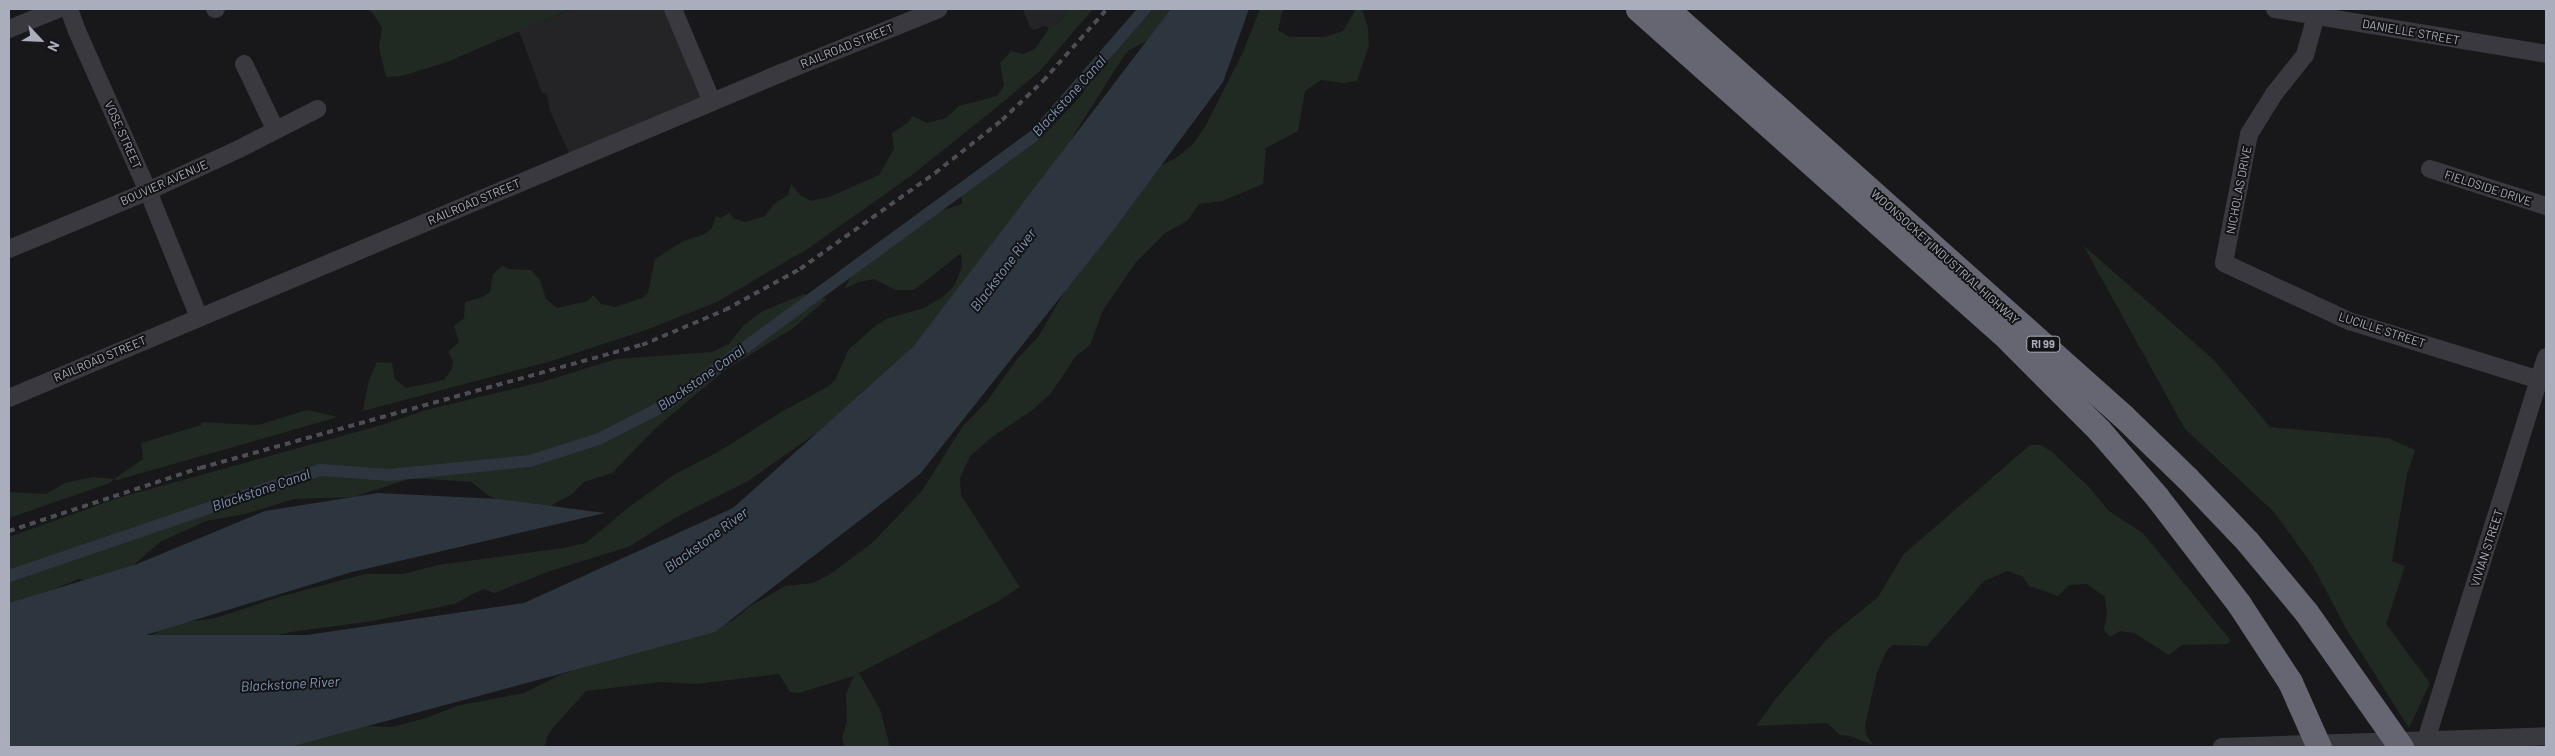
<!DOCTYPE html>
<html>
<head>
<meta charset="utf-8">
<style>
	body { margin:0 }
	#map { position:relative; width:2555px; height:756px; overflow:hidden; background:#18181a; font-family:Barlow,sans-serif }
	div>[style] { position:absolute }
	.built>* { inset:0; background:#242427 }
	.green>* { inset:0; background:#202922 }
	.water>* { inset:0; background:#2d353f }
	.canal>* { height:12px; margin:-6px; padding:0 6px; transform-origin:6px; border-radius:6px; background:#2d353f }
	.minor>* { height:18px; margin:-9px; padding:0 9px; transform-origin:9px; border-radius:9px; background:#39393f }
	.highway>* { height:25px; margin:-12.5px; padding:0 12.5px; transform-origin:12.5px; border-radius:12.5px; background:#656671 }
	.rail>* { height:4px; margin-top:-2px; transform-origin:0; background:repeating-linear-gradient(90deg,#4c4d55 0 6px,transparent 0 11px) }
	span { translate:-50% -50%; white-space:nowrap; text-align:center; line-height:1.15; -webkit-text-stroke:4px #131315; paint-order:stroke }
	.shield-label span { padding:1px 4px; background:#131315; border:1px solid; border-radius:4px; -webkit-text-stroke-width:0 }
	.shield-label { font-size:11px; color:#aaadbb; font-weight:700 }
	.street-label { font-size:12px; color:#aaadbb }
	.water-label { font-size:14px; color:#8097b7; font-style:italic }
	.frame { position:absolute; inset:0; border:10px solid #aaadbb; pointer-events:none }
	.north { position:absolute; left:15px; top:15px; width:50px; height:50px; -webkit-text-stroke:4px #131315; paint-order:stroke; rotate:115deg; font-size:14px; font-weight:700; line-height:20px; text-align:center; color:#aaadbb }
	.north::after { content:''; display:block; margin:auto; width:18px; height:22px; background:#aaadbb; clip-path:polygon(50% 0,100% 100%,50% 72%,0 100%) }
</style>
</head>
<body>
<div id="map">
	<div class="built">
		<div style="clip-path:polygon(572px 9px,669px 9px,708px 98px,570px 155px,550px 111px,547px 94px,542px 93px,519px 31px)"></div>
		<div style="clip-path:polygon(1023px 9px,1070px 9px,1058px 23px,1049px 28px,1044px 26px,1034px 30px,1030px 27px)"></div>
	</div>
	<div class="green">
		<div style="clip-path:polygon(365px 9px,571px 9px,447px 62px,402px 76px,386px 77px,379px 47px,382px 28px,372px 12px)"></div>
		<div style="clip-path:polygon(1070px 9px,1093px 9px,1039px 72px,992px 111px,912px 175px,809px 248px,717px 302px,646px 330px,548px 362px,363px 411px,369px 380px,377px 362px,392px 363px,395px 379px,406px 388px,444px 380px,452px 369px,453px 361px,448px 352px,459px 342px,454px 326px,464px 318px,465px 302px,483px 297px,490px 292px,493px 274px,502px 266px,509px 269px,531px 270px,540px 280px,546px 299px,557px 308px,588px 301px,593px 295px,601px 304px,615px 307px,642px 298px,648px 293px,655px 259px,683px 241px,705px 234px,712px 228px,716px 216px,721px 218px,729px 213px,735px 219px,746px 222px,765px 216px,774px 204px,788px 195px,791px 184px,800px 195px,811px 201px,829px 197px,879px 175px,894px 149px,892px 133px,909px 122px,912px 116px,927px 123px,946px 118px,959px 106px,997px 96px,1004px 86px,1000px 63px,1011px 51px,1024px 54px,1035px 49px,1049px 28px,1058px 23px)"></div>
		<div style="clip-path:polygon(1152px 9px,1174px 9px,1151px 39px,1129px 50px,1122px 59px,1056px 163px,992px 274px,853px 414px,812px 436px,748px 481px,682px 514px,628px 547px,547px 572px,495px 593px,483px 589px,454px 604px,373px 621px,291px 632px,239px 644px,146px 639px,171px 624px,216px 618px,279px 597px,365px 574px,403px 574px,438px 565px,563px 548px,586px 543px,629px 507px,675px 474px,718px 452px,783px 411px,829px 386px,835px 380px,849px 349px,874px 327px,886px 319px,924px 308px,943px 297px,954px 286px,962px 267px,961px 253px,914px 290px,896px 290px,874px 279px,859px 282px,844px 289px,861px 261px,932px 214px,962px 204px,961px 187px,979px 183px,1041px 138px,1079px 98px,1102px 64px)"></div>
		<div style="clip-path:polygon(1260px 9px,1283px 9px,1278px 30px,1290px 37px,1324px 37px,1343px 31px,1356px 9px,1362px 9px,1368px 28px,1369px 45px,1357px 81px,1343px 83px,1321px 80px,1305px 91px,1298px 131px,1266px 148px,1263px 184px,1222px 201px,1199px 204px,1187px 221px,1165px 233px,1136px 262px,1103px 310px,1090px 345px,1076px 356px,1051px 393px,1034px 409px,992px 437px,970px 456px,960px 478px,961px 495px,1020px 587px,997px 602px,859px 673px,880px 709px,890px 747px,844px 747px,842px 737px,847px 722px,846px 694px,854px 676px,799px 693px,790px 692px,779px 674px,696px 684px,661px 682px,586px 691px,552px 729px,547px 737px,545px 747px,266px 747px,367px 726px,392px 727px,426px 718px,460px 705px,524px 693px,562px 674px,732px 621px,749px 607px,785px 586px,813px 583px,829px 575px,872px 543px,921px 492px,963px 426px,987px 401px,1018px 358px,1038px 337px,1076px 272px,1148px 172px,1176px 158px,1192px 145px,1205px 127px,1243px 52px)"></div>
		<div style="clip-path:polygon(2083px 245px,2213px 359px,2270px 427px,2388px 438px,2415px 450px,2407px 475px,2392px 561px,2405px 566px,2386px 624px,2430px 683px,2409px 728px,2348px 632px,2313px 566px,2274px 512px,2185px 429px)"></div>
		<div style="clip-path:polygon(804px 294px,827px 299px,792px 329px,725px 370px,657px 427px,612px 473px,584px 482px,572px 494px,541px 511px,523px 514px,486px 494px,472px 482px,427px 479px,409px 479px,354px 497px,294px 499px,245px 514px,206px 521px,160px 542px,114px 582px,101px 583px,79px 579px,9px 607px,9px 537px,118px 498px,385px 424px,426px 410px,542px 382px,616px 359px,712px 352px,729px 344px,744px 325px,763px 311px)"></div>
		<div style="clip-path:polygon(307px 410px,338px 417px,117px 480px,114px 479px,110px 483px,9px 518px,9px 492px,46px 494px,65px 483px,93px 477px,114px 479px,143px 459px,141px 443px,201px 425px,202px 422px,258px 425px)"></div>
		<div style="clip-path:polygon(2030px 445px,2040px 445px,2051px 451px,2089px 487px,2109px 511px,2143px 533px,2231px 641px,2226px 644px,2182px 645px,2169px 655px,2134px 633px,2120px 631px,2110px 637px,2104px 630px,2107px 614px,2105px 597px,2087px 584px,2069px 585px,2058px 596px,2029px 586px,2022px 576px,2007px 571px,1984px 581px,1927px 646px,1892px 645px,1886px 652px,1877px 673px,1865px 726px,1866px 734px,1873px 745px,1850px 736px,1840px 735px,1827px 723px,1756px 726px,1774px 701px,1829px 637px,1878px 597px,1904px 554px)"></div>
	</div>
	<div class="water">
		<div style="clip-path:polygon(1171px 9px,1249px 9px,1223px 82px,1109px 236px,920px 474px,715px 632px,290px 747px,9px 747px,9px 603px,137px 564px,265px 511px,378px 493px,498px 499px,605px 513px,352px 572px,146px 635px,307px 635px,524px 603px,733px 508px,913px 347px)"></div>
	</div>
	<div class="canal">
		<div style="left:9px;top:576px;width:330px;rotate:-18.8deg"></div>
		<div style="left:321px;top:470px;width:68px;rotate:4.2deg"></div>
		<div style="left:389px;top:475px;width:142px;rotate:-5.7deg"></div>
		<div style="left:530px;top:461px;width:72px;rotate:-17.7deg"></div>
		<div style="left:599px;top:439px;width:79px;rotate:-27.2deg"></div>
		<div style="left:669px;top:403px;width:454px;rotate:-36.2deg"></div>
		<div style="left:1035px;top:135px;width:167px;rotate:-48.9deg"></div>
	</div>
	<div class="minor">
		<div style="left:69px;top:9px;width:23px;rotate:70deg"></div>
		<div style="left:77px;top:31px;width:175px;rotate:66.1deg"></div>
		<div style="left:148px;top:191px;width:136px;rotate:68deg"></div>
		<div style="left:215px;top:9px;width:1px"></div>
		<div style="left:673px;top:9px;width:101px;rotate:67.2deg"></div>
		<div style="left:2275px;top:9px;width:275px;rotate:9.4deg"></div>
		<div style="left:2316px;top:16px;width:41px;rotate:105.8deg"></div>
		<div style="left:2305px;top:55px;width:50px;rotate:128.5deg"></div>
		<div style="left:2274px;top:94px;width:47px;rotate:122deg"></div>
		<div style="left:2249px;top:134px;width:131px;rotate:101deg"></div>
		<div style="left:2224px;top:263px;width:138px;rotate:24.9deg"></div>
		<div style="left:2349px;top:321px;width:206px;rotate:17.2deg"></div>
		<div style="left:9px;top:29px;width:53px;rotate:-22.2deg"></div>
		<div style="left:244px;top:64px;width:72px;rotate:64.5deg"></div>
		<div style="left:2430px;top:169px;width:122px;rotate:17.7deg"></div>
		<div style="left:9px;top:249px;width:151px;rotate:-22.6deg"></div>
		<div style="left:148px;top:191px;width:100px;rotate:-24.8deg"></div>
		<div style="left:239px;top:149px;width:88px;rotate:-27.1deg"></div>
		<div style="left:9px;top:398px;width:838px;rotate:-22.83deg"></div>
		<div style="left:781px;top:73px;width:170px;rotate:-22.1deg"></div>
		<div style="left:2426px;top:740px;width:401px;rotate:-72.6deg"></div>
		<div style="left:2222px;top:747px;width:324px;rotate:-1.9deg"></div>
	</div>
	<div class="highway">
		<div style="left:1638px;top:9px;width:487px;rotate:41.7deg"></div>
		<div style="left:2002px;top:333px;width:137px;rotate:45deg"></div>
		<div style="left:2099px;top:430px;width:89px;rotate:49.1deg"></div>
		<div style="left:2157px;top:497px;width:135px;rotate:52.5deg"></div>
		<div style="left:2239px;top:604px;width:93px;rotate:56.8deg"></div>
		<div style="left:2290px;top:682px;width:71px;rotate:66deg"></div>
		<div style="left:1667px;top:9px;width:611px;rotate:41.75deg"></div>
		<div style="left:2123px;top:416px;width:89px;rotate:44.1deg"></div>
		<div style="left:2187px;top:478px;width:87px;rotate:46.4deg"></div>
		<div style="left:2247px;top:541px;width:92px;rotate:50.3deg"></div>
		<div style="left:2306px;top:612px;width:165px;rotate:54.9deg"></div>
	</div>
	<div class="rail">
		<div style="left:9px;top:531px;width:201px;rotate:-18.3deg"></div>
		<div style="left:200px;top:468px;width:459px;rotate:-15.6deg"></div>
		<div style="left:642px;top:345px;width:90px;rotate:-22.9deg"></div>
		<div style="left:725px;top:310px;width:85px;rotate:-28.7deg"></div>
		<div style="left:800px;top:269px;width:166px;rotate:-35.4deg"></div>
		<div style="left:935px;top:173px;width:85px;rotate:-38.3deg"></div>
		<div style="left:1002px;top:120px;width:57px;rotate:-43.6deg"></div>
		<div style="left:1043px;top:81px;width:96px;rotate:-48.4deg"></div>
	</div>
	<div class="shield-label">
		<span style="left:2043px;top:344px">RI 99</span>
	</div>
	<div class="street-label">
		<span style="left:2411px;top:32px;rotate:10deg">DANIELLE STREET</span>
		<span style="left:847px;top:46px;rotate:-22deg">RAILROAD STREET</span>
		<span style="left:123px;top:135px;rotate:66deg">VOSE STREET</span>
		<span style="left:164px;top:183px;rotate:-24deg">BOUVIER AVENUE</span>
		<span style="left:2488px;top:188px;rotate:18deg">FIELDSIDE DRIVE</span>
		<span style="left:2239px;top:190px;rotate:-79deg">NICHOLAS DRIVE</span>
		<span style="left:474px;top:202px;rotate:-23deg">RAILROAD STREET</span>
		<span style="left:1945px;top:257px;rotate:42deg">WOONSOCKET INDUSTRIAL HIGHWAY</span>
		<span style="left:2382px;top:330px;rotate:18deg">LUCILLE STREET</span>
		<span style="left:100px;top:359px;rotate:-23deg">RAILROAD STREET</span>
		<span style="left:2487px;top:548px;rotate:-72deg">VIVIAN STREET</span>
	</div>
	<div class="water-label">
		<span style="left:1069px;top:96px;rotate:-48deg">Blackstone Canal</span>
		<span style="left:1003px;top:270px;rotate:-53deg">Blackstone River</span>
		<span style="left:701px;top:378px;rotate:-35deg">Blackstone Canal</span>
		<span style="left:261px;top:490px;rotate:-19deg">Blackstone Canal</span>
		<span style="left:706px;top:540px;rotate:-36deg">Blackstone River</span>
		<span style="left:290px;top:684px;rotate:-3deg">Blackstone River</span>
	</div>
	<div class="frame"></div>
	<div class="north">N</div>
</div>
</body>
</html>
